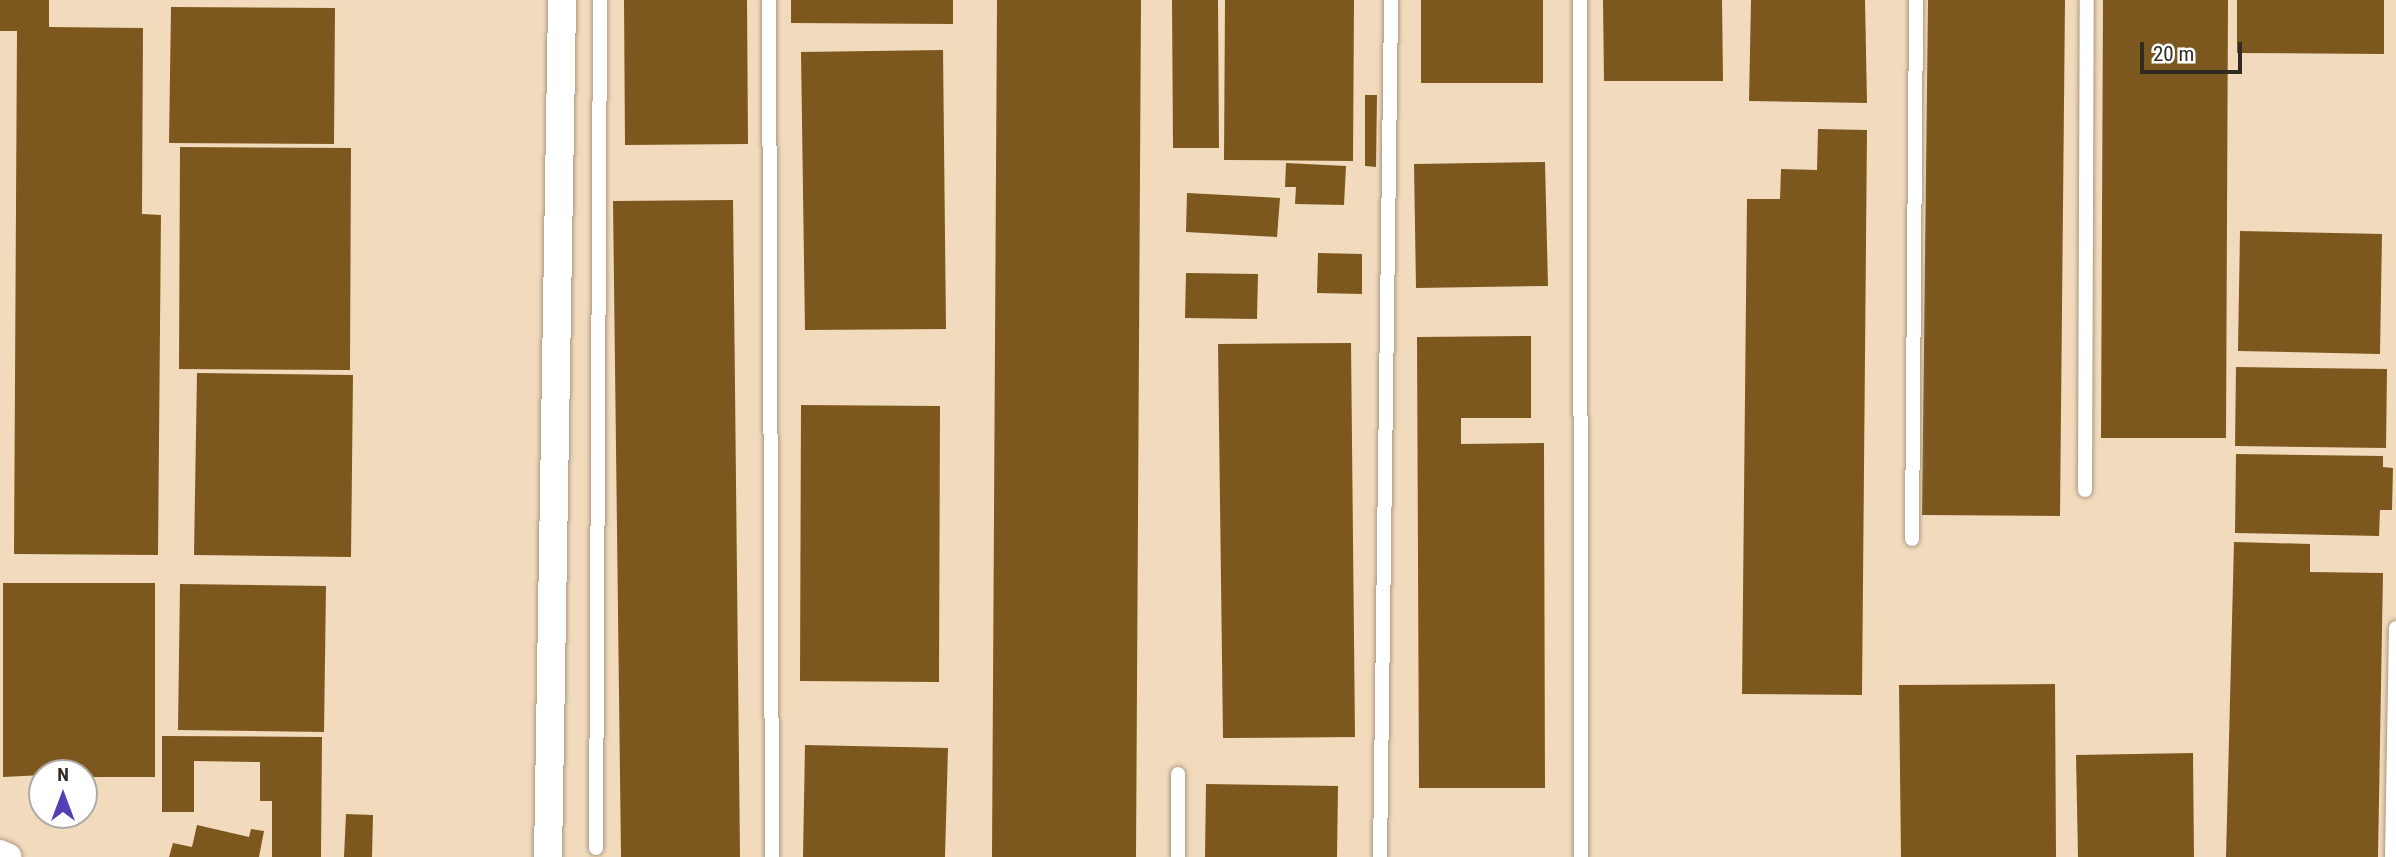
<!DOCTYPE html>
<html>
<head>
<meta charset="utf-8">
<style>
	body { margin:0 }
	#map { position:relative; width:2396px; height:857px; overflow:hidden; background:#f9e6cd; font-family:"Roboto Condensed",sans-serif }
	div>[style] { position:absolute }
	.built>* { inset:0; background:#f2dbbc }
	.building>* { inset:0; background:#7c581e }
	.roads { filter:drop-shadow(0 0 2px #aa9881) drop-shadow(0 0 2px #aa9881) }
	.service>* { height:14px; margin:-7px; padding:0 7px; transform-origin:7px; border-radius:7px; background:#fff }
	.minor>* { height:28px; margin:-14px; padding:0 14px; transform-origin:14px; border-radius:14px; background:#fff }
	span { translate:-50% -50%; white-space:nowrap; text-align:center; line-height:1.15; -webkit-text-stroke:7px #fff; paint-order:stroke }
	.north { position:absolute; left:28px; top:759px; width:70px; height:70px; box-sizing:border-box; background:#fff; border:2px solid #adaaa6; border-radius:50%; rotate:0deg; font-size:19px; font-weight:700; line-height:28px; text-align:center; color:#312b21 }
	.north::after { content:''; display:block; margin:auto; width:24px; height:32px; background:#553eb6; clip-path:polygon(50% 0,100% 100%,50% 72%,0 100%) }
	.scale { position:absolute; left:2140px; top:42px; width:102px; height:32px; box-sizing:border-box; border:4px solid #312b21; border-top:0; padding-left:9px; font-size:21px; line-height:24px; white-space:nowrap; color:#312b21; -webkit-text-stroke:5px #fff; paint-order:stroke }
</style>
</head>
<body>
<div id="map">
	<div class="built">
		<div style="clip-path:polygon(evenodd,0 0,2396px 0,2396px 857px,0 857px,0 0,42px 773px,84px 773px,84px 815px,42px 815px,42px 773px)"></div>
	</div>
	<div class="building">
		<div style="clip-path:polygon(0 0,49px 0,49px 27px,143px 28px,142px 214px,161px 215px,158px 555px,14px 554px,17px 31px,0 31px)"></div>
		<div style="clip-path:polygon(624px 0,747px 0,748px 144px,625px 145px)"></div>
		<div style="clip-path:polygon(791px 0,953px 0,953px 24px,791px 23px)"></div>
		<div style="clip-path:polygon(997px 0,1141px 0,1136px 857px,992px 857px)"></div>
		<div style="clip-path:polygon(1172px 0,1218px 0,1219px 148px,1173px 148px)"></div>
		<div style="clip-path:polygon(1225px 0,1354px 0,1353px 161px,1224px 160px)"></div>
		<div style="clip-path:polygon(1421px 0,1543px 0,1543px 83px,1421px 83px)"></div>
		<div style="clip-path:polygon(1603px 0,1722px 0,1723px 81px,1604px 81px)"></div>
		<div style="clip-path:polygon(1751px 0,1865px 0,1867px 103px,1749px 101px)"></div>
		<div style="clip-path:polygon(1928px 0,2065px 0,2060px 516px,1922px 515px)"></div>
		<div style="clip-path:polygon(2103px 0,2228px 0,2226px 438px,2101px 438px)"></div>
		<div style="clip-path:polygon(2237px 0,2384px 0,2384px 54px,2237px 53px)"></div>
		<div style="clip-path:polygon(171px 7px,335px 8px,334px 144px,169px 143px)"></div>
		<div style="clip-path:polygon(943px 50px,946px 329px,805px 330px,801px 52px)"></div>
		<div style="clip-path:polygon(1365px 95px,1377px 95px,1376px 167px,1365px 166px)"></div>
		<div style="clip-path:polygon(1818px 129px,1867px 130px,1862px 695px,1742px 694px,1747px 199px,1780px 199px,1781px 169px,1817px 170px)"></div>
		<div style="clip-path:polygon(180px 147px,351px 148px,350px 370px,179px 369px)"></div>
		<div style="clip-path:polygon(1545px 162px,1548px 286px,1416px 288px,1414px 164px)"></div>
		<div style="clip-path:polygon(1286px 163px,1346px 166px,1344px 205px,1295px 204px,1296px 187px,1285px 187px)"></div>
		<div style="clip-path:polygon(1187px 193px,1280px 198px,1277px 237px,1186px 232px)"></div>
		<div style="clip-path:polygon(733px 200px,740px 857px,621px 857px,613px 201px)"></div>
		<div style="clip-path:polygon(2240px 231px,2382px 234px,2380px 354px,2238px 351px)"></div>
		<div style="clip-path:polygon(1318px 253px,1362px 254px,1362px 294px,1317px 293px)"></div>
		<div style="clip-path:polygon(1186px 273px,1258px 274px,1257px 319px,1185px 318px)"></div>
		<div style="clip-path:polygon(1531px 336px,1531px 418px,1461px 418px,1461px 444px,1544px 443px,1545px 788px,1419px 788px,1417px 337px)"></div>
		<div style="clip-path:polygon(1351px 343px,1355px 737px,1223px 738px,1218px 344px)"></div>
		<div style="clip-path:polygon(2236px 367px,2387px 369px,2386px 448px,2235px 446px)"></div>
		<div style="clip-path:polygon(197px 373px,353px 375px,351px 557px,194px 555px)"></div>
		<div style="clip-path:polygon(801px 405px,940px 406px,939px 682px,800px 681px)"></div>
		<div style="clip-path:polygon(2236px 454px,2383px 456px,2383px 467px,2393px 468px,2392px 510px,2380px 510px,2379px 536px,2235px 533px)"></div>
		<div style="clip-path:polygon(2234px 542px,2310px 544px,2310px 572px,2383px 573px,2378px 857px,2226px 857px)"></div>
		<div style="clip-path:polygon(3px 583px,155px 583px,155px 777px,84px 777px,84px 773px,3px 777px)"></div>
		<div style="clip-path:polygon(180px 584px,326px 586px,324px 732px,178px 730px)"></div>
		<div style="clip-path:polygon(2055px 684px,2056px 857px,1901px 857px,1899px 685px)"></div>
		<div style="clip-path:polygon(162px 736px,322px 737px,321px 857px,272px 857px,272px 801px,260px 801px,260px 762px,194px 761px,194px 812px,162px 812px)"></div>
		<div style="clip-path:polygon(805px 745px,948px 748px,945px 857px,803px 857px)"></div>
		<div style="clip-path:polygon(2193px 753px,2194px 857px,2078px 857px,2076px 755px)"></div>
		<div style="clip-path:polygon(1206px 784px,1338px 786px,1337px 857px,1205px 857px)"></div>
		<div style="clip-path:polygon(346px 814px,373px 815px,372px 857px,344px 857px)"></div>
		<div style="clip-path:polygon(197px 825px,249px 837px,251px 829px,264px 831px,259px 857px,169px 857px,173px 843px,192px 847px)"></div>
	</div>
	<div class="roads">
		<div class="service">
			<div style="left:769px;top:0;width:857px;rotate:89.8deg"></div>
			<div style="left:1580px;top:0;width:857px;rotate:89.93deg"></div>
			<div style="left:2085px;top:490px;width:490px;rotate:-89.8deg"></div>
			<div style="left:1912px;top:539px;width:539px;rotate:-89.57deg"></div>
			<div style="left:1178px;top:774px;width:83px;rotate:90deg"></div>
			<div style="left:596px;top:848px;width:848px;rotate:-89.73deg"></div>
			<div style="left:1380px;top:857px;width:857px;rotate:-89.26deg"></div>
			<div style="left:2392px;top:857px;width:229px;rotate:-89deg"></div>
		</div>
		<div class="minor">
			<div style="left:0;top:854px;width:8px;rotate:23deg"></div>
			<div style="left:548px;top:857px;width:857px;rotate:-89.06deg"></div>
		</div>
	</div>
	<div class="north">N</div>
	<div class="scale">20 m</div>
</div>
</body>
</html>
